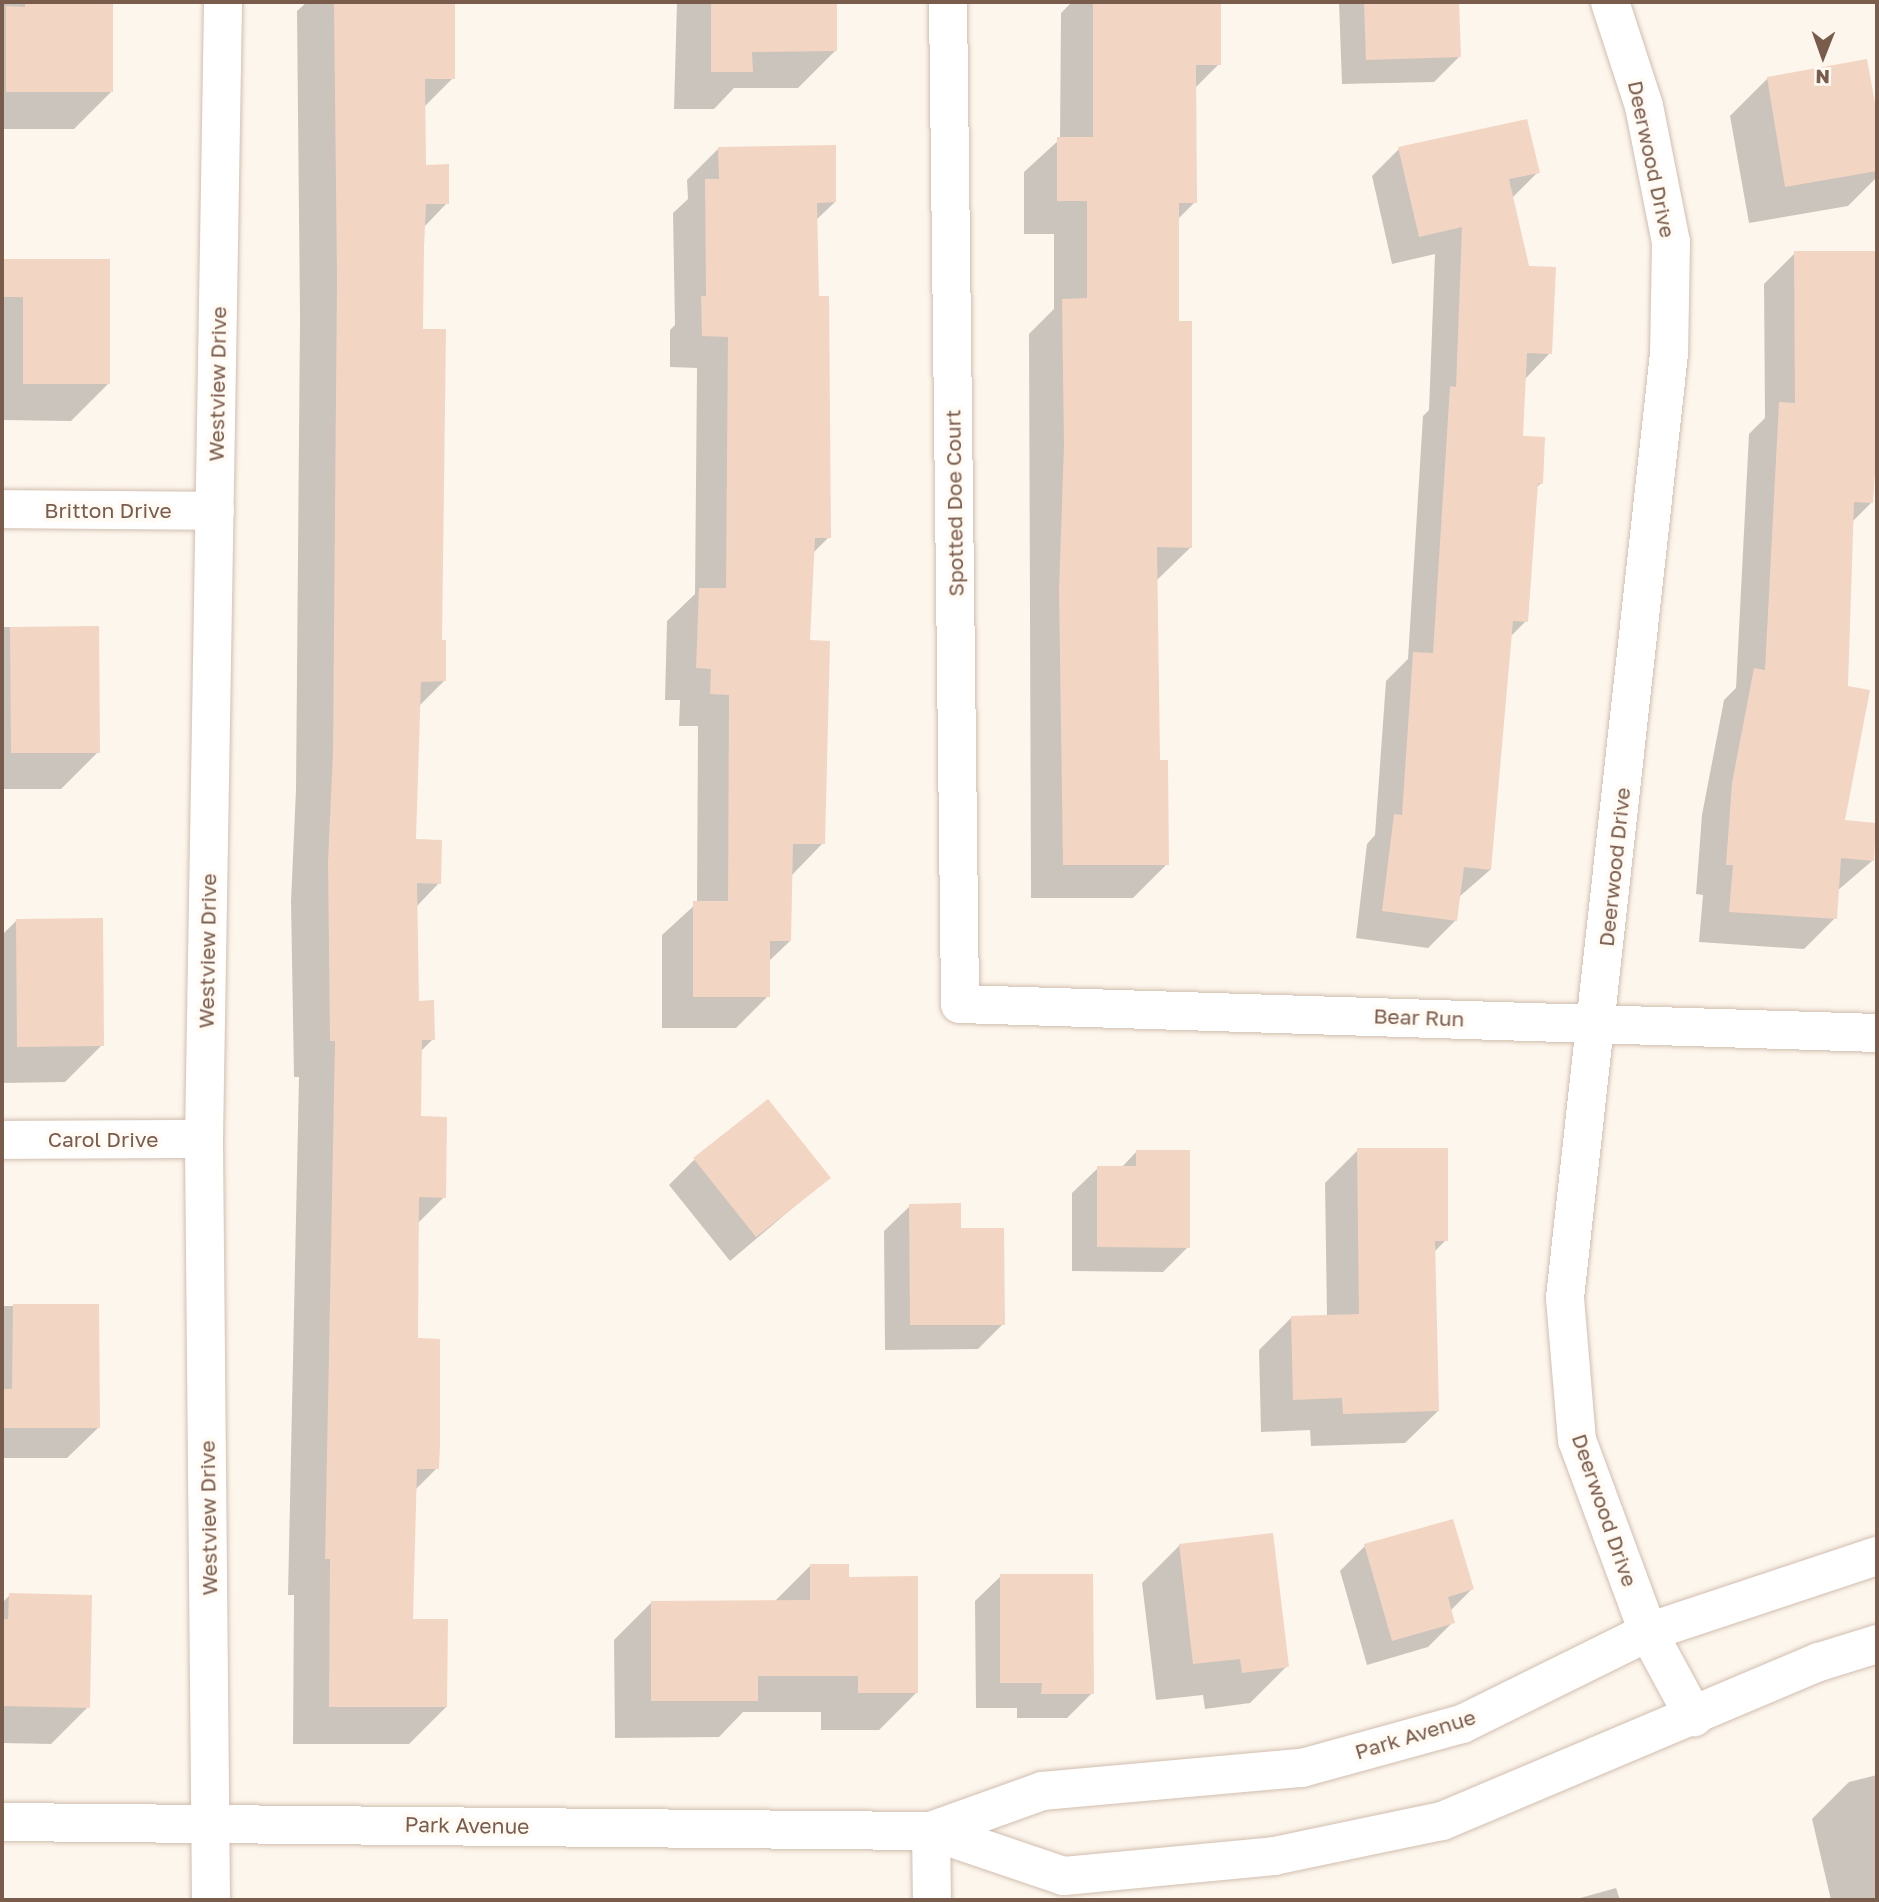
<!DOCTYPE html>
<html>
<head>
<meta charset="utf-8">
<style>
	body { margin:0 }
	#map { position:relative; width:1879px; height:1902px; overflow:hidden; background:#fdf6ec; font-family:"Golos Text",sans-serif }
	div>[style] { position:absolute }
	.shadow>* { inset:0; background:#0003 }
	.building>* { inset:0; background:#f3d5c3 }
	.roads { filter:drop-shadow(0 0 2px #d1beb0) drop-shadow(0 0 2px #d1beb0) }
	.minor>* { height:38px; margin:-19px; padding:0 19px; transform-origin:19px; border-radius:19px; background:#fff }
	span { translate:-50% -50%; white-space:nowrap; text-align:center; line-height:1.15; -webkit-text-stroke:7px #fffaf3; paint-order:stroke }
	.street-label { font-size:21px; color:#7a5c4d }
	.frame { position:absolute; inset:0; border:4px solid #7a5c4d; pointer-events:none }
	.north { position:absolute; left:1788px; top:21px; width:70px; height:70px; -webkit-text-stroke:5px #fffaf3; paint-order:stroke; rotate:181deg; font-size:19px; font-weight:700; line-height:28px; text-align:center; color:#7a5c4d }
	.north::after { content:''; display:block; margin:auto; width:24px; height:32px; background:#7a5c4d; clip-path:polygon(50% 0,100% 100%,50% 72%,0 100%) }
</style>
</head>
<body>
<div id="map">
	<div class="shadow">
		<div style="clip-path:polygon(2px 2px,111px 2px,111px 92px,74px 129px,2px 129px)"></div>
		<div style="clip-path:polygon(307px 2px,453px 2px,453px 78px,424px 107px,425px 166px,447px 203px,423px 228px,422px 330px,444px 681px,419px 706px,415px 841px,439px 883px,416px 907px,417px 1003px,433px 1039px,420px 1052px,419px 1118px,444px 1197px,417px 1224px,416px 1340px,437px 1468px,415px 1490px,411px 1621px,446px 1707px,409px 1744px,293px 1744px,294px 1595px,288px 1595px,299px 1077px,294px 1077px,291px 901px,296px 790px,300px 318px,297px 11px)"></div>
		<div style="clip-path:polygon(677px 2px,835px 2px,835px 51px,798px 88px,734px 88px,714px 109px,674px 109px)"></div>
		<div style="clip-path:polygon(1072px 2px,1219px 2px,1219px 64px,1195px 88px,1195px 202px,1177px 220px,1177px 323px,1191px 547px,1157px 580px,1158px 762px,1167px 864px,1133px 898px,1031px 898px,1029px 334px,1054px 309px,1054px 234px,1024px 234px,1024px 172px,1060px 139px,1061px 13px)"></div>
		<div style="clip-path:polygon(1339px 2px,1458px 2px,1459px 57px,1434px 82px,1342px 84px)"></div>
		<div style="clip-path:polygon(1866px 61px,1877px 124px,1877px 177px,1848px 206px,1749px 223px,1730px 116px,1767px 79px)"></div>
		<div style="clip-path:polygon(719px 148px,835px 202px,815px 221px,829px 537px,812px 554px,809px 641px,823px 843px,791px 876px,790px 941px,768px 962px,768px 996px,736px 1028px,662px 1028px,662px 935px,697px 903px,698px 726px,679px 726px,680px 700px,665px 700px,667px 621px,695px 594px,697px 368px,670px 367px,670px 330px,675px 325px,673px 213px,688px 199px,687px 180px)"></div>
		<div style="clip-path:polygon(1399px 149px,1538px 172px,1512px 198px,1550px 353px,1524px 380px,1521px 438px,1541px 483px,1536px 488px,1526px 621px,1510px 637px,1490px 870px,1459px 897px,1456px 920px,1428px 948px,1356px 938px,1367px 844px,1375px 835px,1386px 681px,1408px 659px,1423px 416px,1429px 410px,1435px 254px,1392px 264px,1372px 176px)"></div>
		<div style="clip-path:polygon(1877px 252px,1877px 419px,1871px 503px,1852px 522px,1843px 822px,1872px 861px,1837px 891px,1835px 918px,1804px 949px,1699px 942px,1703px 895px,1696px 894px,1702px 815px,1724px 700px,1736px 688px,1749px 434px,1765px 418px,1764px 284px,1795px 253px)"></div>
		<div style="clip-path:polygon(2px 260px,108px 261px,108px 384px,71px 421px,2px 420px)"></div>
		<div style="clip-path:polygon(2px 627px,97px 628px,98px 752px,61px 789px,2px 789px)"></div>
		<div style="clip-path:polygon(16px 921px,102px 1045px,65px 1082px,2px 1083px,2px 935px)"></div>
		<div style="clip-path:polygon(1358px 1150px,1446px 1240px,1433px 1253px,1438px 1411px,1405px 1443px,1311px 1446px,1310px 1430px,1261px 1432px,1259px 1350px,1292px 1317px,1327px 1316px,1325px 1183px)"></div>
		<div style="clip-path:polygon(1137px 1151px,1188px 1247px,1163px 1272px,1072px 1271px,1072px 1193px,1098px 1168px,1121px 1168px)"></div>
		<div style="clip-path:polygon(694px 1160px,828px 1178px,730px 1261px,669px 1185px)"></div>
		<div style="clip-path:polygon(910px 1206px,1003px 1324px,978px 1349px,885px 1350px,884px 1231px)"></div>
		<div style="clip-path:polygon(2px 1306px,98px 1306px,99px 1427px,67px 1458px,2px 1458px)"></div>
		<div style="clip-path:polygon(1180px 1545px,1287px 1666px,1250px 1703px,1205px 1709px,1203px 1695px,1156px 1700px,1142px 1583px)"></div>
		<div style="clip-path:polygon(1365px 1546px,1472px 1589px,1450px 1611px,1453px 1622px,1428px 1647px,1367px 1665px,1340px 1571px)"></div>
		<div style="clip-path:polygon(811px 1565px,916px 1693px,879px 1730px,821px 1730px,821px 1712px,743px 1712px,719px 1737px,615px 1738px,614px 1640px,651px 1603px,774px 1602px)"></div>
		<div style="clip-path:polygon(1001px 1576px,1092px 1693px,1067px 1718px,1017px 1718px,1017px 1708px,976px 1708px,975px 1601px)"></div>
		<div style="clip-path:polygon(10px 1595px,88px 1707px,51px 1744px,2px 1743px,2px 1603px)"></div>
		<div style="clip-path:polygon(1877px 1775px,1877px 1900px,1831px 1900px,1812px 1819px,1849px 1782px)"></div>
		<div style="clip-path:polygon(1616px 1888px,1620px 1900px,1573px 1900px)"></div>
	</div>
	<div class="building">
		<div style="clip-path:polygon(25px 2px,113px 2px,113px 92px,6px 92px,6px 6px,25px 7px)"></div>
		<div style="clip-path:polygon(334px 2px,455px 2px,455px 79px,425px 79px,426px 165px,449px 164px,449px 204px,426px 204px,424px 247px,423px 329px,446px 329px,442px 640px,446px 640px,446px 681px,421px 682px,416px 839px,442px 840px,441px 884px,417px 883px,419px 1001px,434px 1000px,435px 1040px,422px 1040px,421px 1116px,447px 1117px,446px 1198px,419px 1197px,418px 1338px,440px 1339px,440px 1444px,439px 1469px,417px 1469px,413px 1619px,448px 1619px,447px 1707px,329px 1707px,330px 1559px,325px 1559px,335px 1041px,330px 1041px,328px 862px,333px 752px,337px 279px)"></div>
		<div style="clip-path:polygon(711px 2px,837px 2px,837px 51px,752px 52px,753px 72px,711px 72px)"></div>
		<div style="clip-path:polygon(1093px 2px,1221px 2px,1221px 65px,1196px 65px,1197px 203px,1179px 203px,1179px 321px,1192px 321px,1192px 548px,1157px 547px,1160px 760px,1168px 760px,1169px 865px,1063px 865px,1059px 590px,1064px 445px,1062px 299px,1087px 298px,1087px 201px,1057px 201px,1057px 137px,1093px 137px)"></div>
		<div style="clip-path:polygon(1364px 2px,1459px 2px,1461px 57px,1366px 60px)"></div>
		<div style="clip-path:polygon(1867px 59px,1877px 114px,1877px 171px,1785px 187px,1767px 77px)"></div>
		<div style="clip-path:polygon(1527px 119px,1540px 173px,1509px 179px,1529px 266px,1556px 267px,1552px 354px,1527px 353px,1523px 436px,1545px 437px,1543px 484px,1538px 483px,1528px 622px,1513px 621px,1491px 870px,1464px 867px,1457px 921px,1382px 911px,1394px 814px,1402px 815px,1413px 652px,1433px 653px,1450px 386px,1456px 387px,1462px 227px,1419px 237px,1398px 147px)"></div>
		<div style="clip-path:polygon(836px 145px,836px 202px,817px 203px,819px 296px,829px 296px,831px 538px,815px 538px,810px 640px,830px 641px,825px 844px,793px 844px,791px 941px,770px 941px,770px 997px,693px 997px,693px 901px,728px 901px,729px 695px,710px 694px,711px 669px,696px 668px,699px 588px,726px 588px,728px 337px,702px 336px,701px 296px,706px 296px,705px 179px,719px 179px,718px 147px)"></div>
		<div style="clip-path:polygon(1794px 251px,1877px 251px,1877px 444px,1873px 503px,1854px 502px,1848px 686px,1870px 690px,1845px 820px,1876px 823px,1874px 861px,1841px 858px,1837px 919px,1729px 912px,1733px 865px,1726px 865px,1732px 783px,1754px 668px,1765px 670px,1779px 402px,1795px 403px)"></div>
		<div style="clip-path:polygon(2px 259px,110px 259px,110px 384px,23px 384px,23px 297px,2px 297px)"></div>
		<div style="clip-path:polygon(99px 626px,100px 753px,11px 753px,10px 627px)"></div>
		<div style="clip-path:polygon(103px 918px,104px 1046px,17px 1047px,16px 919px)"></div>
		<div style="clip-path:polygon(768px 1099px,831px 1178px,756px 1237px,693px 1158px)"></div>
		<div style="clip-path:polygon(1357px 1148px,1448px 1148px,1448px 1241px,1435px 1241px,1439px 1411px,1343px 1414px,1342px 1398px,1293px 1400px,1291px 1316px,1359px 1314px)"></div>
		<div style="clip-path:polygon(1136px 1150px,1190px 1150px,1190px 1248px,1097px 1247px,1097px 1166px,1136px 1166px)"></div>
		<div style="clip-path:polygon(961px 1203px,961px 1228px,1004px 1228px,1005px 1325px,910px 1325px,909px 1204px)"></div>
		<div style="clip-path:polygon(13px 1304px,99px 1304px,100px 1428px,2px 1428px,2px 1389px,12px 1389px)"></div>
		<div style="clip-path:polygon(1453px 1519px,1474px 1589px,1448px 1597px,1455px 1623px,1392px 1641px,1364px 1544px)"></div>
		<div style="clip-path:polygon(1273px 1533px,1289px 1667px,1242px 1673px,1240px 1659px,1193px 1664px,1179px 1544px)"></div>
		<div style="clip-path:polygon(810px 1564px,849px 1564px,849px 1577px,918px 1576px,918px 1693px,858px 1693px,858px 1676px,758px 1676px,758px 1701px,651px 1701px,651px 1601px,810px 1600px)"></div>
		<div style="clip-path:polygon(1000px 1574px,1093px 1574px,1094px 1694px,1041px 1694px,1042px 1683px,1000px 1683px)"></div>
		<div style="clip-path:polygon(9px 1593px,92px 1595px,90px 1708px,2px 1706px,2px 1619px,8px 1619px)"></div>
	</div>
	<div class="roads">
		<div class="minor">
			<div style="left:948px;top:2px;width:1002px;rotate:89.31deg"></div>
			<div style="left:960px;top:1004px;width:917px;rotate:1.81deg"></div>
			<div style="left:1610px;top:2px;width:109px;rotate:71.9deg"></div>
			<div style="left:1644px;top:106px;width:139px;rotate:78.8deg"></div>
			<div style="left:1671px;top:242px;width:112px;rotate:91deg"></div>
			<div style="left:1669px;top:354px;width:950px;rotate:96.29deg"></div>
			<div style="left:1565px;top:1298px;width:143px;rotate:85.2deg"></div>
			<div style="left:1577px;top:1440px;width:205px;rotate:69.7deg"></div>
			<div style="left:1648px;top:1632px;width:97px;rotate:61.6deg"></div>
			<div style="left:2px;top:509px;width:213px;rotate:0.5deg"></div>
			<div style="left:2px;top:1140px;width:202px;rotate:-0.3deg"></div>
			<div style="left:2px;top:1822px;width:929px;rotate:0.56deg"></div>
			<div style="left:931px;top:1831px;width:140px;rotate:18.7deg"></div>
			<div style="left:1064px;top:1876px;width:211px;rotate:-5.4deg"></div>
			<div style="left:1274px;top:1856px;width:172px;rotate:-11.8deg"></div>
			<div style="left:1442px;top:1821px;width:409px;rotate:-22.9deg"></div>
			<div style="left:1819px;top:1662px;width:61px;rotate:-17.2deg"></div>
			<div style="left:931px;top:1831px;width:118px;rotate:-19.8deg"></div>
			<div style="left:1042px;top:1791px;width:261px;rotate:-5.1deg"></div>
			<div style="left:1302px;top:1768px;width:166px;rotate:-15.4deg"></div>
			<div style="left:1462px;top:1724px;width:208px;rotate:-26.3deg"></div>
			<div style="left:1648px;top:1632px;width:241px;rotate:-18.4deg"></div>
			<div style="left:931px;top:1831px;width:69px;rotate:89.2deg"></div>
			<div style="left:211px;top:1900px;width:761px;rotate:-90.53deg"></div>
			<div style="left:204px;top:1139px;width:1137px;rotate:-89.04deg"></div>
		</div>
	</div>
	<div class="street-label">
		<span style="left:1652px;top:159px;rotate:78deg">Deerwood Drive</span>
		<span style="left:217px;top:384px;rotate:-89deg">Westview Drive</span>
		<span style="left:954px;top:503px;rotate:-91deg">Spotted Doe Court</span>
		<span style="left:108px;top:510px">Britton Drive</span>
		<span style="left:1614px;top:867px;rotate:-84deg">Deerwood Drive</span>
		<span style="left:207px;top:951px;rotate:-89deg">Westview Drive</span>
		<span style="left:1419px;top:1017px;rotate:2deg">Bear Run</span>
		<span style="left:103px;top:1139px">Carol Drive</span>
		<span style="left:1605px;top:1510px;rotate:71deg">Deerwood Drive</span>
		<span style="left:208px;top:1518px;rotate:-91deg">Westview Drive</span>
		<span style="left:1415px;top:1734px;rotate:-17deg">Park Avenue</span>
		<span style="left:467px;top:1825px;rotate:1deg">Park Avenue</span>
	</div>
	<div class="frame"></div>
	<div class="north">N</div>
</div>
</body>
</html>
